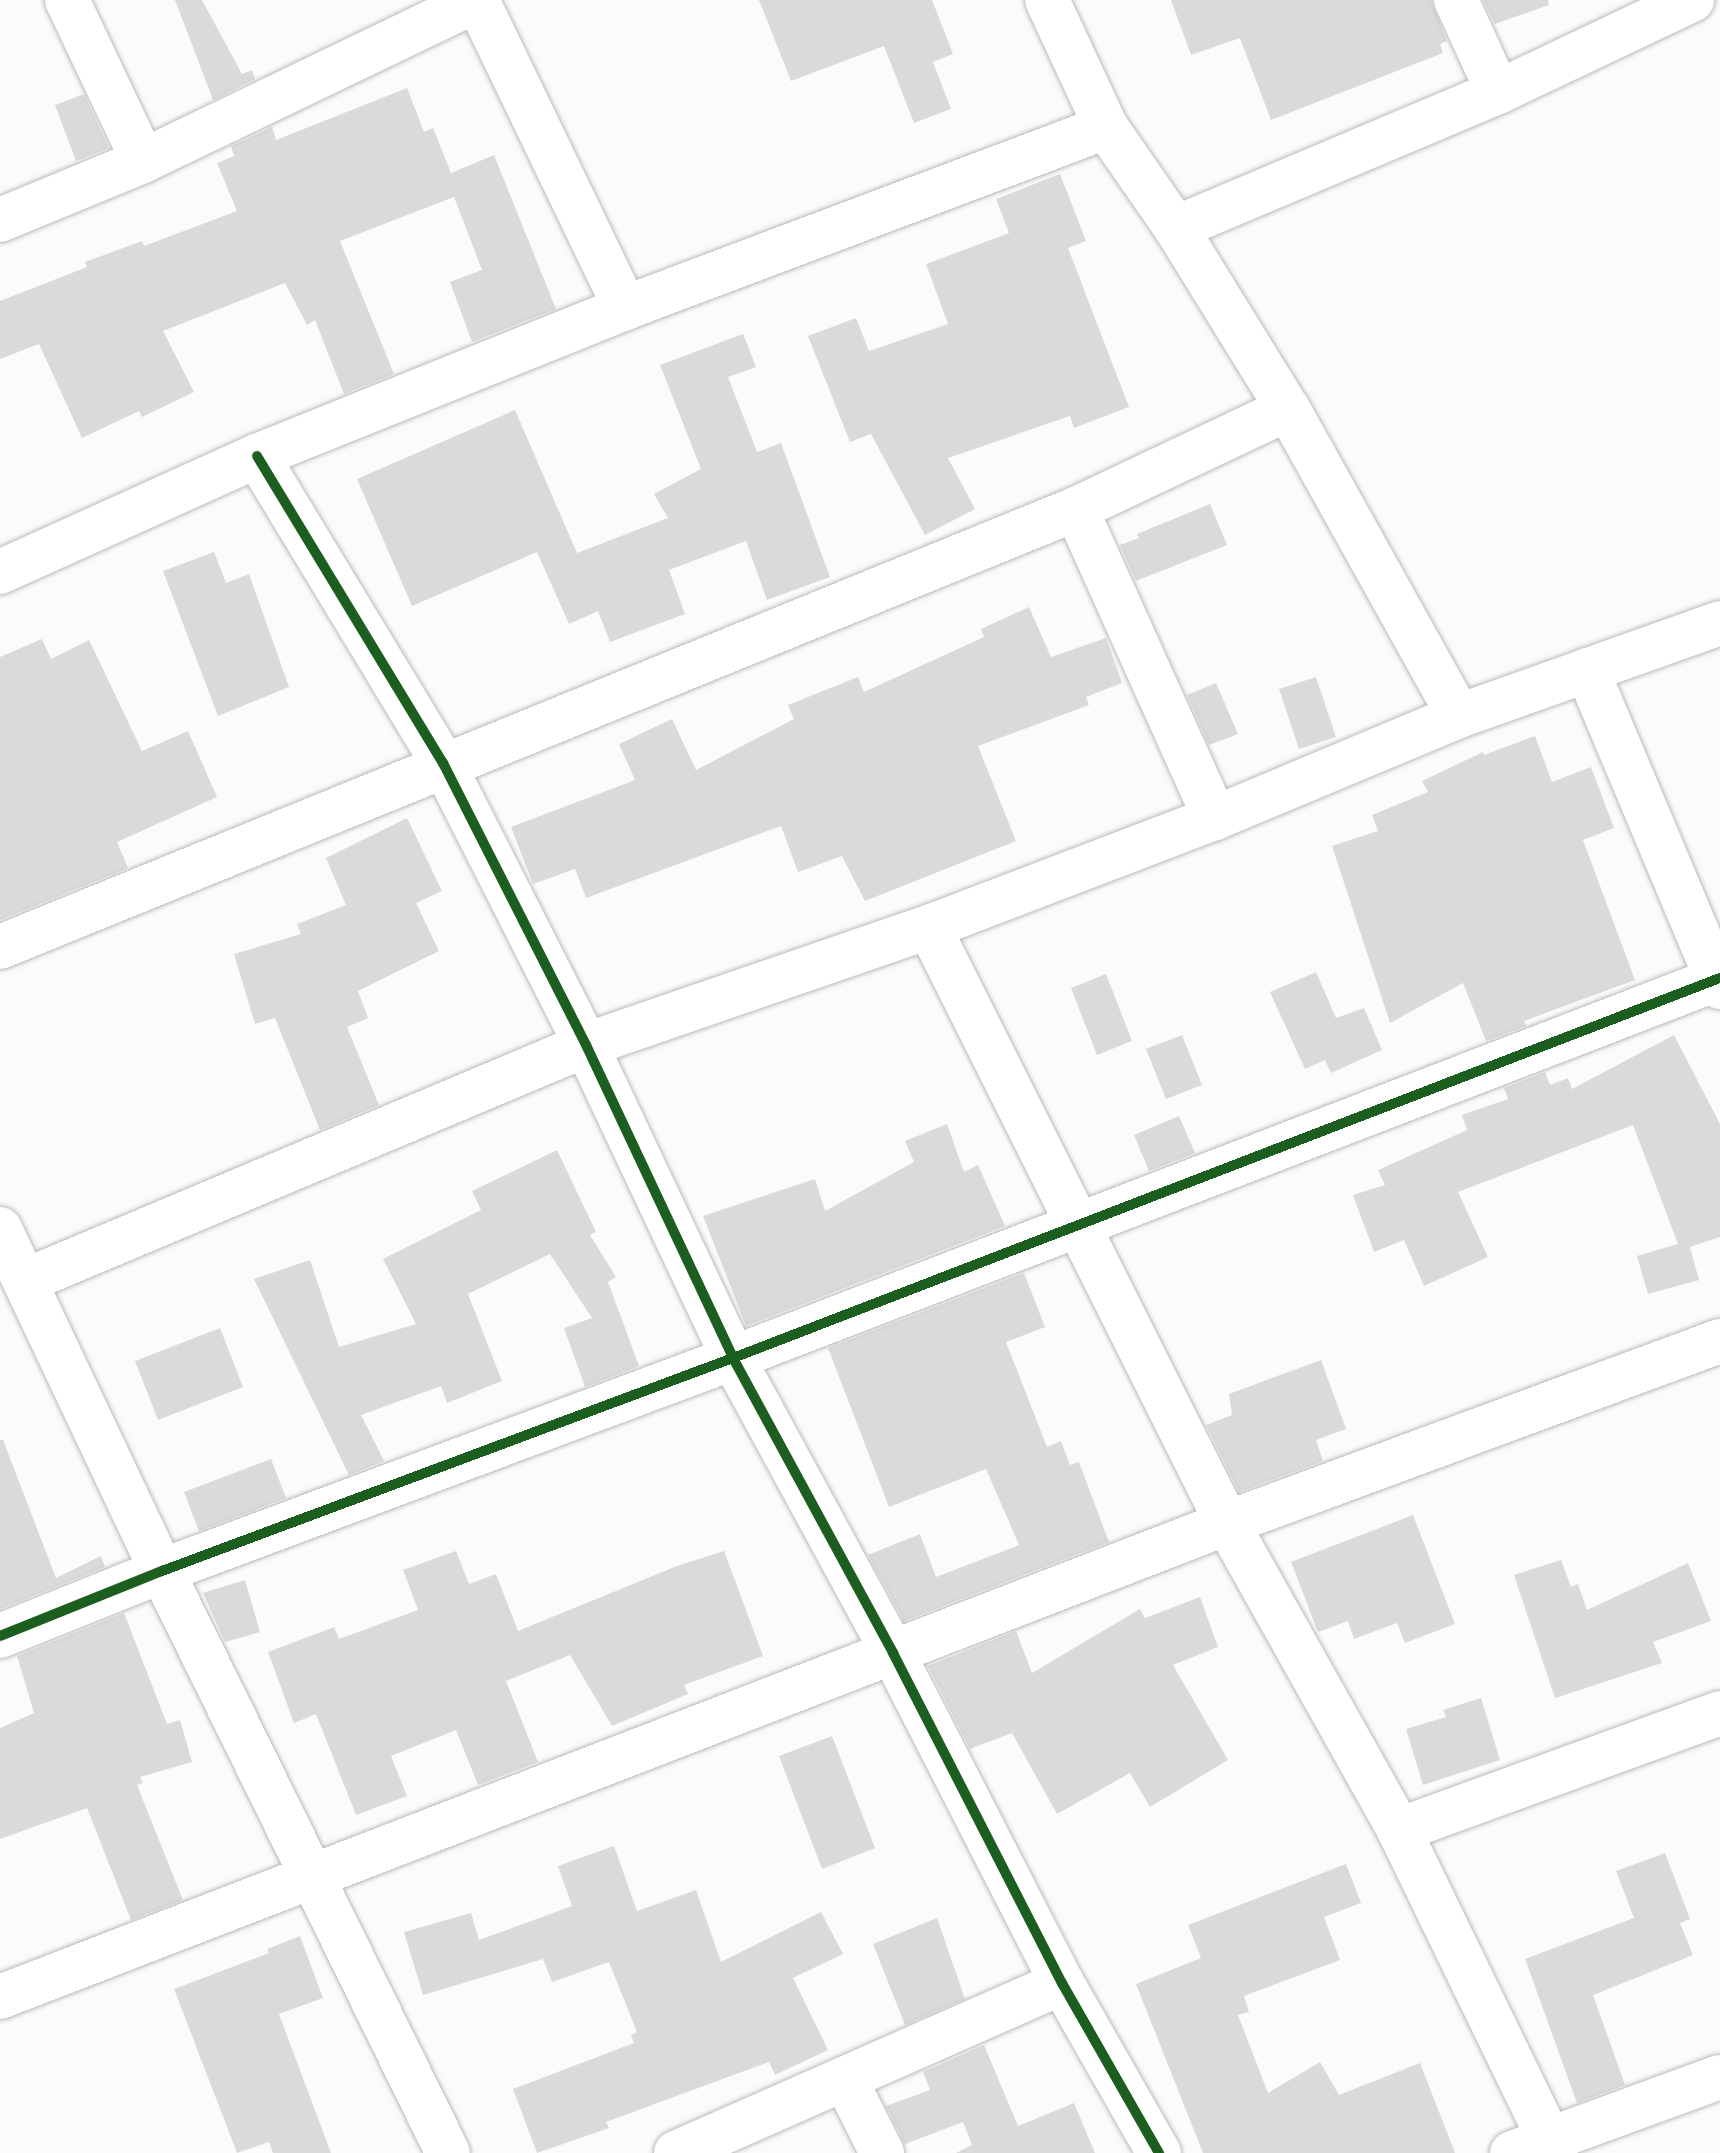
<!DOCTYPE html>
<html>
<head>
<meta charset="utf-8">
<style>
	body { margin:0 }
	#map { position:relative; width:1720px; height:2153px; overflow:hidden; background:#fafcf9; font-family:Lato,sans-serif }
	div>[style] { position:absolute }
	.building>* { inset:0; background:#dadbd9 }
	.roads { filter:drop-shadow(0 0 2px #babbb9) drop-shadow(0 0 2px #babbb9) }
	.street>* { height:44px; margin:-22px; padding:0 22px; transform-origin:22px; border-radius:22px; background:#fefffe }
	.cycleway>* { height:10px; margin:-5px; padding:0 5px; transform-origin:5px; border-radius:5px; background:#1b5e20 }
	span { translate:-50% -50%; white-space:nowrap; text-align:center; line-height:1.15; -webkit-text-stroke:6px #fff; paint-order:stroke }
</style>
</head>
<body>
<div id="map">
	<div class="building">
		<div style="clip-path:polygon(175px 0,202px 0,242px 74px,252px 70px,255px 79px,213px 100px)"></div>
		<div style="clip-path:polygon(759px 0,932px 0,953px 54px,933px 62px,951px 109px,914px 123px,884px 46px,791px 81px)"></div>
		<div style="clip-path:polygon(1171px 0,1431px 0,1447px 41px,1440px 44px,1443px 53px,1271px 120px,1240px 38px,1191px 55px)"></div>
		<div style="clip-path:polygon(1483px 0,1548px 0,1549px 5px,1495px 24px)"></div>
		<div style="clip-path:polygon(407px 88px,424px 132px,433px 128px,451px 173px,494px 155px,556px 309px,472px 342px,450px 282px,482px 270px,454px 197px,340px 241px,394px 374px,344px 394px,315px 320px,307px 325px,285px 283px,163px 331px,194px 392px,142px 417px,139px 411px,82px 438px,39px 344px,0 359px,0 301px,87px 267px,85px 262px,142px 241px,144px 246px,237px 211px,217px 163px,234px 156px,231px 146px,272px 127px,276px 140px)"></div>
		<div style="clip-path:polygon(84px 94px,109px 148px,76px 161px,55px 105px)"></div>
		<div style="clip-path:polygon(1060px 174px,1086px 241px,1068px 248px,1129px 407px,1074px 428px,1070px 416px,948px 458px,975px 509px,925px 535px,871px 434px,850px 442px,808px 336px,856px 318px,869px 351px,948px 324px,926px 264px,1009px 233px,996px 199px)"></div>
		<div style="clip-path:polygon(743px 334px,756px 367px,728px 377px,757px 452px,781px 443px,830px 577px,767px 600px,746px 541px,669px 570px,685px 614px,610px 642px,598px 611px,569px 624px,537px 552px,412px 606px,357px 479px,515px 410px,577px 553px,668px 518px,654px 494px,701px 469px,660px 365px)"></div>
		<div style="clip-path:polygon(1210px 504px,1227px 545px,1136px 581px,1120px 545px,1139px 538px,1137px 534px)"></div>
		<div style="clip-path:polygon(214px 552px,226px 583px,249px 574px,289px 687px,218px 716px,163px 571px)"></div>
		<div style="clip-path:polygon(1029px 607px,1051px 657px,1106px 638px,1122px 683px,1086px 697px,1089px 705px,978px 746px,1016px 841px,865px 901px,842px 856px,798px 872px,781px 826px,586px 898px,575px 869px,533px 884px,511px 827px,635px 780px,619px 744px,672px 719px,696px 770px,794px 719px,788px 705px,858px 677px,864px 692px,984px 637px,981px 629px)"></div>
		<div style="clip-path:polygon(42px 639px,51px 659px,89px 640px,142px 751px,188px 731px,217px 797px,117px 842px,128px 868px,0 920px,0 657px)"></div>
		<div style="clip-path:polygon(1316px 677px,1336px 737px,1299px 749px,1279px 689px)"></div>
		<div style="clip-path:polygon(1216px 683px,1238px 734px,1209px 745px,1187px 695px)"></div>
		<div style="clip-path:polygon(1535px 736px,1552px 782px,1591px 767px,1614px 828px,1583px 840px,1635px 980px,1524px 1021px,1526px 1026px,1486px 1041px,1463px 983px,1390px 1023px,1332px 846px,1378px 831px,1372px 815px,1428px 792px,1422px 781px,1483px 752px,1484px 755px)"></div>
		<div style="clip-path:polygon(407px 818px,442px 891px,416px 903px,439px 951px,358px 991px,368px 1018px,347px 1027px,379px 1105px,320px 1130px,275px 1018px,255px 1024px,234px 954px,301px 934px,297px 924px,346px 905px,326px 858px)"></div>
		<div style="clip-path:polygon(1316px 972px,1336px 1018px,1364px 1008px,1382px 1050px,1331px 1073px,1325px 1060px,1305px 1069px,1270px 992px)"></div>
		<div style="clip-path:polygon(1106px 974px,1132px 1041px,1097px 1055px,1071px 988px)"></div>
		<div style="clip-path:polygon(1182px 1035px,1202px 1085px,1166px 1099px,1146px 1049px)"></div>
		<div style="clip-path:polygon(1674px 1035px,1720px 1124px,1720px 1237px,1690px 1247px,1699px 1280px,1648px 1294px,1637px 1256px,1678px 1244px,1633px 1125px,1458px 1192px,1488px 1257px,1424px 1286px,1404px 1240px,1374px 1252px,1353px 1195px,1385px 1185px,1378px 1170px,1467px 1130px,1462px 1115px,1508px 1099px,1504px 1088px,1545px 1072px,1550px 1085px,1568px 1078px,1572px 1089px)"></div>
		<div style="clip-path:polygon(1179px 1116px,1195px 1153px,1149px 1171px,1134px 1135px)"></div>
		<div style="clip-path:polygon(947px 1124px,964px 1172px,978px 1165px,1005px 1226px,746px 1326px,703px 1216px,815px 1179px,825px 1211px,914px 1162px,905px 1141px)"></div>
		<div style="clip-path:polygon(557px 1150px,596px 1232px,590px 1235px,616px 1277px,608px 1282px,639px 1366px,585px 1387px,564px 1328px,592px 1318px,550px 1254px,468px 1294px,502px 1381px,447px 1403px,441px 1386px,361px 1415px,384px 1461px,349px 1475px,254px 1279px,310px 1260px,339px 1347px,416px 1324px,383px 1259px,481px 1210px,472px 1191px)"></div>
		<div style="clip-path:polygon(1024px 1273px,1045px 1327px,1006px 1342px,1047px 1447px,1061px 1441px,1070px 1465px,1079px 1462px,1109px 1542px,904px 1621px,868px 1555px,920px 1534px,936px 1577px,1019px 1545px,986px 1469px,889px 1507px,828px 1348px)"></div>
		<div style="clip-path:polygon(220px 1328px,243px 1387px,158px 1420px,135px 1361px)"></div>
		<div style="clip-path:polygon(1321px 1360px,1346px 1429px,1316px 1440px,1323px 1461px,1239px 1492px,1206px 1425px,1232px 1415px,1229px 1394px)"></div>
		<div style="clip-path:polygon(0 1440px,3px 1440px,56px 1578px,101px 1556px,105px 1567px,0 1609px)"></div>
		<div style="clip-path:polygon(271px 1459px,286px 1498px,199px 1531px,184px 1492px)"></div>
		<div style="clip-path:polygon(1413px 1515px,1455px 1624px,1405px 1643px,1397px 1623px,1354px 1639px,1348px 1621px,1318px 1632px,1291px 1562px)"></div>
		<div style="clip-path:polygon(456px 1551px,469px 1584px,496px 1574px,518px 1631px,677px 1566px,724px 1551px,763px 1656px,684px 1685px,688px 1694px,612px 1726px,570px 1655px,506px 1681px,538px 1762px,478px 1785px,456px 1730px,391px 1756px,407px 1796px,356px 1815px,316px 1714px,294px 1723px,268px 1652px,334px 1627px,339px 1639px,418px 1610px,403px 1570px)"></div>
		<div style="clip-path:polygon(1561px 1560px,1571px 1587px,1578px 1584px,1587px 1610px,1688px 1563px,1711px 1621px,1653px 1642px,1662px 1663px,1555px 1698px,1514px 1575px)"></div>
		<div style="clip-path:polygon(245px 1580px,260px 1632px,225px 1642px,203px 1593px)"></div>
		<div style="clip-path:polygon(1200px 1597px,1218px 1647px,1173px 1665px,1228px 1760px,1150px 1807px,1130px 1773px,1057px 1814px,1012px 1733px,970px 1749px,928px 1666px,1016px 1631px,1032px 1673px,1140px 1609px,1145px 1618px)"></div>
		<div style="clip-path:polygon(124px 1613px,167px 1724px,180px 1720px,192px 1762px,140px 1777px,143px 1783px,137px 1785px,183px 1900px,131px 1920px,87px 1808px,0 1839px,0 1728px,34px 1713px,17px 1656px)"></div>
		<div style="clip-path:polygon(1481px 1698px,1500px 1760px,1423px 1785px,1406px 1729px,1446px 1717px,1443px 1710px)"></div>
		<div style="clip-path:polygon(832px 1736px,875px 1848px,822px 1869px,779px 1756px)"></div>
		<div style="clip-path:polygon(614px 1846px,637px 1911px,696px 1890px,721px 1962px,821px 1912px,843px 1954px,793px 1978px,828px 2050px,775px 2075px,769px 2062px,606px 2122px,609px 2128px,537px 2153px,513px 2089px,634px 2043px,631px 2035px,637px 2032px,609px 1962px,552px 1982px,543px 1959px,423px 1995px,404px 1932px,471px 1913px,479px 1940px,572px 1906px,558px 1866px)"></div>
		<div style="clip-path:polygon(1665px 1853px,1690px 1919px,1680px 1923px,1693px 1955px,1593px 1995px,1625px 2085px,1577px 2103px,1525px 1959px,1634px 1918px,1616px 1871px)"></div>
		<div style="clip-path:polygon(1346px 1864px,1361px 1903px,1324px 1917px,1340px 1960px,1244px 1996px,1249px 2012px,1238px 2015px,1268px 2093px,1320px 2062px,1339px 2095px,1420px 2063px,1455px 2153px,1203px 2153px,1136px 1984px,1201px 1958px,1188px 1925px)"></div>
		<div style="clip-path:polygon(937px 1918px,965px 1999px,905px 2025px,873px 1944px)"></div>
		<div style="clip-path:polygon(300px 1936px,323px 1998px,279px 2014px,331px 2153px,273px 2153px,269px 2142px,237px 2153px,174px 1989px,269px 1953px,267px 1949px)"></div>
		<div style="clip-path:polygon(984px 2045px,1018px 2126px,1074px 2103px,1095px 2153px,956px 2153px,972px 2145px,963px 2122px,905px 2144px,886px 2106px,930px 2090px,923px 2072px)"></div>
	</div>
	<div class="roads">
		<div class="street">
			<div style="left:67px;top:0;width:178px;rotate:64.7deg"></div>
			<div style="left:477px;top:0;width:342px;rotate:64.3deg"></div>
			<div style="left:1047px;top:0;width:140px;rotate:65.1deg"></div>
			<div style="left:1106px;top:127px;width:123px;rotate:55.3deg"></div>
			<div style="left:1176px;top:228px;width:213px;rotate:58.3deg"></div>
			<div style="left:1288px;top:409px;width:351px;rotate:60.9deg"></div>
			<div style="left:1456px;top:0;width:101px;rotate:65.5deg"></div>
			<div style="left:0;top:220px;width:155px;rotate:-22.4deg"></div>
			<div style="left:143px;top:161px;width:371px;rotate:-25.7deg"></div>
			<div style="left:1176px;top:228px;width:350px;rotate:-22.9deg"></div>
			<div style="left:1498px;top:92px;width:215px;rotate:-25.4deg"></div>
			<div style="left:257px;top:456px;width:359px;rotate:58.8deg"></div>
			<div style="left:443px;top:763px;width:316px;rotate:63.1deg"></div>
			<div style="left:586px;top:1045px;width:346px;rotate:64.8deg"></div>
			<div style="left:733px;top:1358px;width:336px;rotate:61.5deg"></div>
			<div style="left:893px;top:1653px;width:371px;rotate:62.9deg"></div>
			<div style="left:1062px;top:1983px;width:196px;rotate:60.3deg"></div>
			<div style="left:1076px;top:509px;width:339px;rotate:65.8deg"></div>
			<div style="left:0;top:572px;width:282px;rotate:-24.3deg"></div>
			<div style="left:257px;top:456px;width:397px;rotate:-21.9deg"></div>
			<div style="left:625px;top:308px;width:514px;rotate:-20.62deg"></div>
			<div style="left:1587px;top:670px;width:344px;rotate:67.2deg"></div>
			<div style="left:929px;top:927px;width:666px;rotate:63.43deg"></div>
			<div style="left:1227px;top:1523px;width:352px;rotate:60.7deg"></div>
			<div style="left:1399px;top:1830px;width:359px;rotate:64.1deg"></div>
			<div style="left:0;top:947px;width:1162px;rotate:-22.15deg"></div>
			<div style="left:1076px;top:509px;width:234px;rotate:-25.3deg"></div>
			<div style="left:0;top:1229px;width:378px;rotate:64.7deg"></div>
			<div style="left:162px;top:1571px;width:648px;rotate:63.83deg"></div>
			<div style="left:27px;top:1280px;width:606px;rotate:-22.8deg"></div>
			<div style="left:586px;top:1045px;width:363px;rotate:-19deg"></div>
			<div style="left:929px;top:927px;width:306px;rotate:-20.9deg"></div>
			<div style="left:1215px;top:818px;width:264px;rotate:-22.7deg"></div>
			<div style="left:1459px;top:716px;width:277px;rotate:-19.6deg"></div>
			<div style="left:0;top:1636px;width:175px;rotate:-21.9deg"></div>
			<div style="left:162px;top:1571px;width:609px;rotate:-20.46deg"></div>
			<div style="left:733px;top:1358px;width:1058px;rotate:-21.06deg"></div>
			<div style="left:1399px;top:1830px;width:342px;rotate:-20deg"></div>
			<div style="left:0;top:1997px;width:1315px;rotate:-21.12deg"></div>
			<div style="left:1227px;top:1523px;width:526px;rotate:-20.26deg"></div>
			<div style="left:845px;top:2079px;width:83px;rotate:63.4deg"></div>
			<div style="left:676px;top:2153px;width:422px;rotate:-23.8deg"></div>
			<div style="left:1512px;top:2153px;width:221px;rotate:-20.1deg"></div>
		</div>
	</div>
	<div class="cycleway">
		<div style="left:257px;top:456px;width:359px;rotate:58.8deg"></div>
		<div style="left:443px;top:763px;width:316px;rotate:63.1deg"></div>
		<div style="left:586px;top:1045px;width:346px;rotate:64.8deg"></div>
		<div style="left:733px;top:1358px;width:336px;rotate:61.5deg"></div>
		<div style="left:893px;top:1653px;width:371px;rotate:62.9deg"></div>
		<div style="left:1062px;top:1983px;width:196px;rotate:60.3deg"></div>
		<div style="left:0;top:1636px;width:175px;rotate:-21.9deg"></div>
		<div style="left:162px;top:1571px;width:609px;rotate:-20.46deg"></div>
		<div style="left:733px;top:1358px;width:1058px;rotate:-21.06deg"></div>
	</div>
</div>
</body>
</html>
